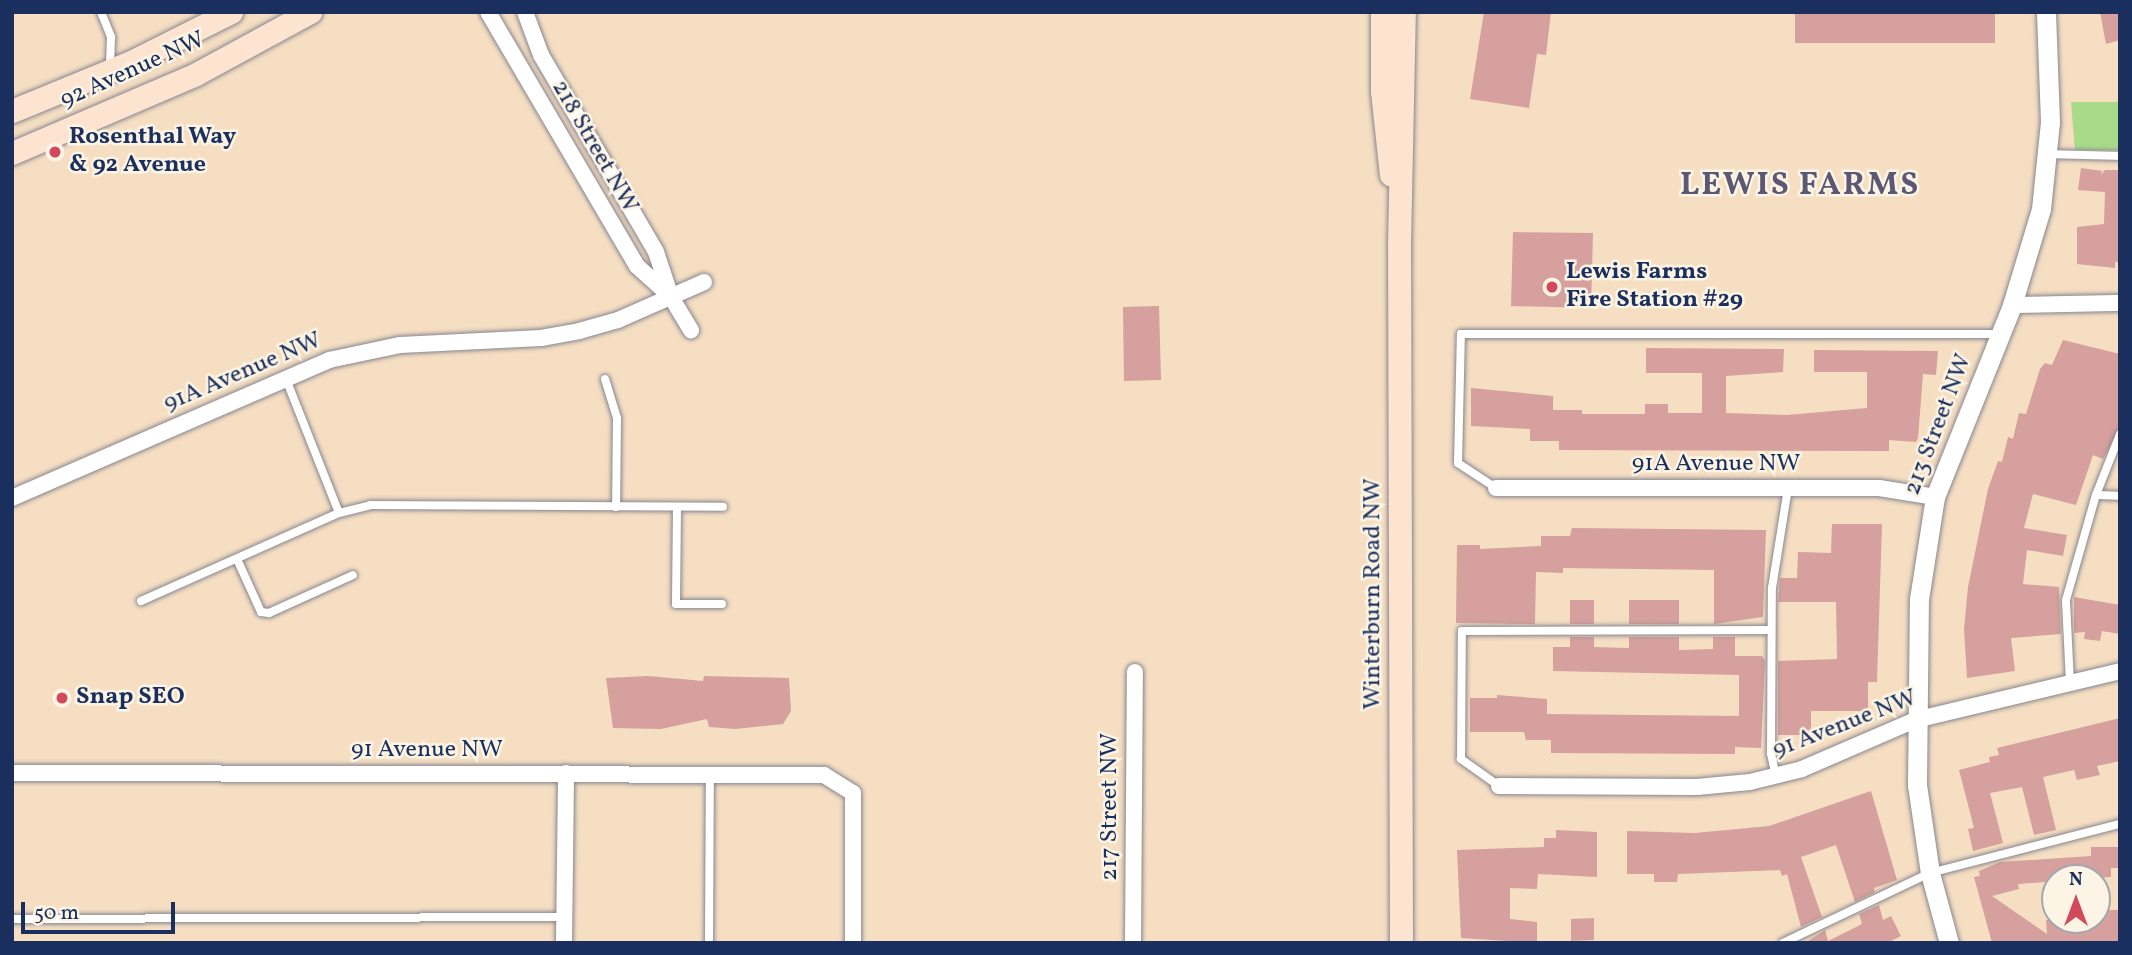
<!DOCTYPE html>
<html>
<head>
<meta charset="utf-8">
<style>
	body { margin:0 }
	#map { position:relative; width:2132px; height:955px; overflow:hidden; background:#f5dec2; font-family:Vollkorn,serif }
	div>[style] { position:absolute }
	.green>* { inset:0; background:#a9da88 }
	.building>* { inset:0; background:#d5a09d }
	.roads { filter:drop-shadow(0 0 2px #888690) drop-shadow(0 0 2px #888690) }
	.service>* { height:8px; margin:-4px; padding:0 4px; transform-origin:4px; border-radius:4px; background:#fff }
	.minor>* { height:16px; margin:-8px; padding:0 8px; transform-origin:8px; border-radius:8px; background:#fff }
	.tertiary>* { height:19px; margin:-9.5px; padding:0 9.5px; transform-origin:9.5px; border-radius:9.5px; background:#fff }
	.secondary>* { height:23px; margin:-11.5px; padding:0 11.5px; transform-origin:11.5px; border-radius:11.5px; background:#fde4d1 }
	.dots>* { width:19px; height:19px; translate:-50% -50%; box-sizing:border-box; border:4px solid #fcf5e5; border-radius:50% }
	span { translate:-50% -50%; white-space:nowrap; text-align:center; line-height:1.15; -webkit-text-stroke:5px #fcf5e5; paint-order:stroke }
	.street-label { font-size:24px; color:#1b2f5e }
	.poi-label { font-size:24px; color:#1b2f5e; font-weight:700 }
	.left { translate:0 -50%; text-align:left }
	.district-label { font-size:32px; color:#5c5774; font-weight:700; letter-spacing:2px }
	.frame { position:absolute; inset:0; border:14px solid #1b2f5e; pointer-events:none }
	.north { position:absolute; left:2041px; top:864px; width:70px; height:70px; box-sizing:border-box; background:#fcf5e5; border:2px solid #a2a6af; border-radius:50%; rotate:0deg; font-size:19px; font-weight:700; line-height:28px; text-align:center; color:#1b2f5e }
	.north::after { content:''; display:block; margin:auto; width:24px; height:32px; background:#d1495b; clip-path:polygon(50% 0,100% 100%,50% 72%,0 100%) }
	.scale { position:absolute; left:21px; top:902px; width:154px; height:32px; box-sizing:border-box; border:4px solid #1b2f5e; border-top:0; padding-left:9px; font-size:21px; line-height:24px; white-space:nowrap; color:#1b2f5e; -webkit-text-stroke:5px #fcf5e5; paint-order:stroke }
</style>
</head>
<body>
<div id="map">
	<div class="green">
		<div style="clip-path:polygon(2071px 102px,2120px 102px,2120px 150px,2075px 150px)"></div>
	</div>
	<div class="building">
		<div style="clip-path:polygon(1484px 12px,1551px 12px,1546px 55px,1537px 54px,1529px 108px,1470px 99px)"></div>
		<div style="clip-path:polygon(1795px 12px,1995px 12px,1995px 43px,1795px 43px)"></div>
		<div style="clip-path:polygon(2100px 12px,2120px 12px,2120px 40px,2106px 44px)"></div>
		<div style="clip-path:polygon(2081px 168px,2102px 171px,2101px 175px,2105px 170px,2120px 170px,2120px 262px,2115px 262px,2115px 268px,2077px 264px,2077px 227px,2104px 224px,2105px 192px,2078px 190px)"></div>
		<div style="clip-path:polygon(1513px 232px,1593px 233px,1591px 308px,1511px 306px)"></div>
		<div style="clip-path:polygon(1159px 306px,1161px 380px,1124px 381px,1123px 307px)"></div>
		<div style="clip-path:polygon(2063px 340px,2120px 354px,2120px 428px,2103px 459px,2093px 455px,2076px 505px,2033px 494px,2024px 528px,2067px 535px,2063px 556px,2027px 550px,2023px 584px,2059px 587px,2061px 634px,2011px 638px,2015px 671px,1967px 678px,1964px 629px,1968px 587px,1988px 489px,1998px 461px,2002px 462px,2008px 437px,2013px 439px,2019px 413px,2026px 414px,2040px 369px,2045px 363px,2052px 365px)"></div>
		<div style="clip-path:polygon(1646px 348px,1784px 349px,1783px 372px,1726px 376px,1726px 413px,1787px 415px,1867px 408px,1867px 372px,1814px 372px,1814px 350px,1938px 351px,1936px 375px,1923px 374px,1918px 438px,1916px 442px,1889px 440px,1889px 451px,1559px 450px,1559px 441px,1530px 441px,1530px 429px,1471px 426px,1471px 388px,1553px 396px,1553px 410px,1582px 410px,1582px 414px,1645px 414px,1645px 404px,1668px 404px,1668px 413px,1702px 413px,1702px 373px,1646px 373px)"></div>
		<div style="clip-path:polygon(1832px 524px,1882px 524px,1877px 682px,1868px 682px,1868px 711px,1811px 711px,1811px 735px,1778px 735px,1778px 661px,1837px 659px,1836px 602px,1778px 602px,1780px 578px,1797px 578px,1798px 552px,1831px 553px)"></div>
		<div style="clip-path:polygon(1572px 528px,1766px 530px,1763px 617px,1714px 624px,1714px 570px,1563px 568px,1563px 573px,1536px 572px,1535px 624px,1456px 623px,1457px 545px,1480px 545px,1480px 549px,1541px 546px,1541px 536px,1570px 536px)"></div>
		<div style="clip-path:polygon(2074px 597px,2120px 605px,2120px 634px,2102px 631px,2100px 641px,2084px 639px,2085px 632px,2074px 633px)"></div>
		<div style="clip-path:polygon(1570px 600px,1594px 600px,1594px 624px,1570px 624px)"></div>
		<div style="clip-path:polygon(1629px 600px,1679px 600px,1679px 624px,1629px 624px)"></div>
		<div style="clip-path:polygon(1570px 637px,1594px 637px,1594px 647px,1629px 648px,1629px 637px,1679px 637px,1679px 650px,1713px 649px,1713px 637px,1735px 637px,1735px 656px,1762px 656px,1765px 661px,1761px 748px,1735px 747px,1735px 754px,1551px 753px,1551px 740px,1526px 740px,1524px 732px,1470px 732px,1470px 698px,1497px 698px,1497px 695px,1547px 699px,1547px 714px,1739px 716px,1739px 675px,1553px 671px,1553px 647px,1570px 647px)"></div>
		<div style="clip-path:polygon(648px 676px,703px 681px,704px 676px,789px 678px,791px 711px,783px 724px,735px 729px,709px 727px,707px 719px,661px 729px,613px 728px,606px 678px)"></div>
		<div style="clip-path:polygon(2120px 718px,2120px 761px,2097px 766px,2100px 775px,2077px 780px,2074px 770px,2043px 777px,2056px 830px,2034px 835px,2022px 787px,1990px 793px,2003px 843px,1973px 851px,1968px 829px,1974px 828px,1959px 770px,1990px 762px,1989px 757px,1999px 755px,1997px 748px)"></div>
		<div style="clip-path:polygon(1871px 791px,1897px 880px,1874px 888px,1875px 892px,1855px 902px,1836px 845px,1801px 857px,1822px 917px,1801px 927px,1787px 874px,1782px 876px,1780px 870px,1678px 874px,1677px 882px,1654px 882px,1654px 874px,1627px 874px,1627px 831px,1695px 833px,1769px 826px)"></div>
		<div style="clip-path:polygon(1556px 830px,1597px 832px,1597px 877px,1538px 874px,1537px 889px,1510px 888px,1510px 919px,1537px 922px,1537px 943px,1461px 938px,1457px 850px,1544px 847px,1544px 838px,1556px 838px)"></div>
		<div style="clip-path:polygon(2091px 847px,2120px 847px,2120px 868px,2111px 868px,2111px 877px,2018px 884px,2019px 889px,1992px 896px,2047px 934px,2046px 920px,2097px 920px,2097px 910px,2120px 910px,2120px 943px,1992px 943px,1974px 877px,1980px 876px,1979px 871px,2000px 862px,2091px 856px)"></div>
		<div style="clip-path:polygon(1879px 905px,1883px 920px,1891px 916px,1901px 936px,1887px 943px,1805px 943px,1825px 930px,1828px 941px,1862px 924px,1859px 914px)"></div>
		<div style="clip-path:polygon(1594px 918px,1594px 940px,1571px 941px,1571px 919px)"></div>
	</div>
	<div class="roads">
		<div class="service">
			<div style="left:101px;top:12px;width:27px;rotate:68deg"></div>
			<div style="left:111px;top:37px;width:30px;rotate:92deg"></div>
			<div style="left:2048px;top:154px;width:72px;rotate:1.6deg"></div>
			<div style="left:286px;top:379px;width:144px;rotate:68.4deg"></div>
			<div style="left:339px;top:513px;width:32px;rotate:-14deg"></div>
			<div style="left:370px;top:505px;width:353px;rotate:0.3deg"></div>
			<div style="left:605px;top:379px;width:41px;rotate:72.9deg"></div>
			<div style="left:617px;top:418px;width:89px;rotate:90.6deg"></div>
			<div style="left:1496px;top:488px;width:45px;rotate:-146.7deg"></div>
			<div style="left:1458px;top:463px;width:129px;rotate:-88.7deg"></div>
			<div style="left:1461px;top:334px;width:540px"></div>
			<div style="left:2096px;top:495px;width:24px;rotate:2deg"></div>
			<div style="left:677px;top:507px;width:97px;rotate:90.6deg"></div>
			<div style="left:676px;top:604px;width:46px"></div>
			<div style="left:237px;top:559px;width:58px;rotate:65.6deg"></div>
			<div style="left:261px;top:612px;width:8px;rotate:7deg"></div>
			<div style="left:269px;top:613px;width:92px;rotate:-24.3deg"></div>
			<div style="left:141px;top:601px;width:217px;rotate:-24deg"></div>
			<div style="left:2070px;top:683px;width:83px;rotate:-92.8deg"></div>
			<div style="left:2066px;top:600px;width:109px;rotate:-74.1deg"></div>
			<div style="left:2096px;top:495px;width:66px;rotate:-68.5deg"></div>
			<div style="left:1776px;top:777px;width:25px;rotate:-102deg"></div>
			<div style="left:1771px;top:753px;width:165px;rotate:-89.7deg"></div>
			<div style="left:1772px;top:588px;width:101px;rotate:-80.9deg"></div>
			<div style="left:1499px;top:786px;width:47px;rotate:-144.6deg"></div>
			<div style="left:1461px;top:759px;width:128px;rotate:-89.6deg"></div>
			<div style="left:1462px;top:631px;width:309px;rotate:-0.2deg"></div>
			<div style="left:12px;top:919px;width:553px;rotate:-0.21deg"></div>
			<div style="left:709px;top:943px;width:169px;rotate:-89.7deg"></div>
			<div style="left:1783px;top:943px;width:163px;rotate:-25.5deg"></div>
			<div style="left:1930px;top:873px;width:196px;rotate:-14.5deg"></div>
		</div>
		<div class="minor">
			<div style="left:488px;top:12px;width:294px;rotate:59.6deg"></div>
			<div style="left:637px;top:266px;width:43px;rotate:42.2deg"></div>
			<div style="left:525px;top:12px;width:46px;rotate:69.6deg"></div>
			<div style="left:541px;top:55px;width:228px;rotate:59.7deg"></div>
			<div style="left:656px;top:252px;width:47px;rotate:71.6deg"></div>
			<div style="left:671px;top:297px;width:39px;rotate:59deg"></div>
			<div style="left:2012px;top:305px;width:108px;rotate:-1.1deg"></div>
			<div style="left:1496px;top:488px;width:383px"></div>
			<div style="left:1879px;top:488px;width:57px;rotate:9.1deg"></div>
			<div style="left:12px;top:498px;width:346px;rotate:-23.5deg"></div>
			<div style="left:329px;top:360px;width:73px;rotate:-11.9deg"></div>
			<div style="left:400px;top:345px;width:141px;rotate:-2.8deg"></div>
			<div style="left:541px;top:338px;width:39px;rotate:-10deg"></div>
			<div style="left:579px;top:331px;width:41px;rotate:-15.8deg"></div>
			<div style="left:618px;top:320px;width:94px;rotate:-23.8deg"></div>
			<div style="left:12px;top:773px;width:812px;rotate:0.14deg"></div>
			<div style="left:824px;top:775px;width:34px;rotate:32deg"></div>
			<div style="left:853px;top:793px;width:150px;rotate:90deg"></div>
			<div style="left:1499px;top:786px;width:198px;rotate:0.3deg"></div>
			<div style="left:1697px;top:787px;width:53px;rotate:-5.4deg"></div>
			<div style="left:1750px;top:782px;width:54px;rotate:-14deg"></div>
			<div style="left:1802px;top:769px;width:123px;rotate:-23.4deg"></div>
			<div style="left:1915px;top:720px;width:211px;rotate:-13.4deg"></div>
			<div style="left:564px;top:943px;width:170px;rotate:-89.3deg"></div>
			<div style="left:1133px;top:943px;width:271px;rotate:-89.6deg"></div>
		</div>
		<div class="tertiary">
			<div style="left:1949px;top:943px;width:73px;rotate:-105.2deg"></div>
			<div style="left:1930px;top:873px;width:89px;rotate:-98.4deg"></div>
			<div style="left:1917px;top:785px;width:186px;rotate:-89.4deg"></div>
			<div style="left:1919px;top:599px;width:103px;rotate:-81.1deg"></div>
			<div style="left:1935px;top:497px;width:207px;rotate:-68.1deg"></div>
			<div style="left:2012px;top:305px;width:100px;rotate:-73.2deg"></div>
			<div style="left:2041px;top:209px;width:87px;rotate:-84.1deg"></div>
			<div style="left:2050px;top:122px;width:110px;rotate:-92.1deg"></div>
		</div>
		<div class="secondary">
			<div style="left:1382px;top:12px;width:79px;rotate:90deg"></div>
			<div style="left:1382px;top:91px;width:84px;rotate:83.9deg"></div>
			<div style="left:12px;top:111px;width:129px;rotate:-22.4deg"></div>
			<div style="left:131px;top:62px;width:112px;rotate:-26.6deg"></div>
			<div style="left:12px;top:153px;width:200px;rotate:-23.2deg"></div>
			<div style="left:196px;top:74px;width:130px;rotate:-28.5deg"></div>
			<div style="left:1401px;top:943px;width:699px;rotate:-90.16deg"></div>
			<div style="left:1399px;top:244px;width:232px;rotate:-88.8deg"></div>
		</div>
	</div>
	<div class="dots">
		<div style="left:55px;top:152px;background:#d1495b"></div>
		<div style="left:1552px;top:287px;background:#d1495b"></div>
		<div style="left:62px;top:698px;background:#d1495b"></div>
	</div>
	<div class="street-label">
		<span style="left:133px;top:71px;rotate:-24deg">92 Avenue NW</span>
		<span style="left:594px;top:147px;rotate:60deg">218 Street NW</span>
		<span style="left:243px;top:373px;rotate:-23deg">91A Avenue NW</span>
		<span style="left:1939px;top:425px;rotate:-69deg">213 Street NW</span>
		<span style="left:1716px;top:465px">91A Avenue NW</span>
		<span style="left:1374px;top:594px;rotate:-90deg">Winterburn Road NW</span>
		<span style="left:1845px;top:725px;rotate:-21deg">91 Avenue NW</span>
		<span style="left:427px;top:751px">91 Avenue NW</span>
		<span style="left:1111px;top:807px;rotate:-90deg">217 Street NW</span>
	</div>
	<div class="poi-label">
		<span class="left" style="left:69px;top:152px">Rosenthal Way<br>&amp; 92 Avenue</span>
		<span class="left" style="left:1566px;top:287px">Lewis Farms<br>Fire Station #29</span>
		<span class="left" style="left:76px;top:698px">Snap SEO</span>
	</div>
	<div class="district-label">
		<span style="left:1800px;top:186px">LEWIS FARMS</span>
	</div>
	<div class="frame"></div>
	<div class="north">N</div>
	<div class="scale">50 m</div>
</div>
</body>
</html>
